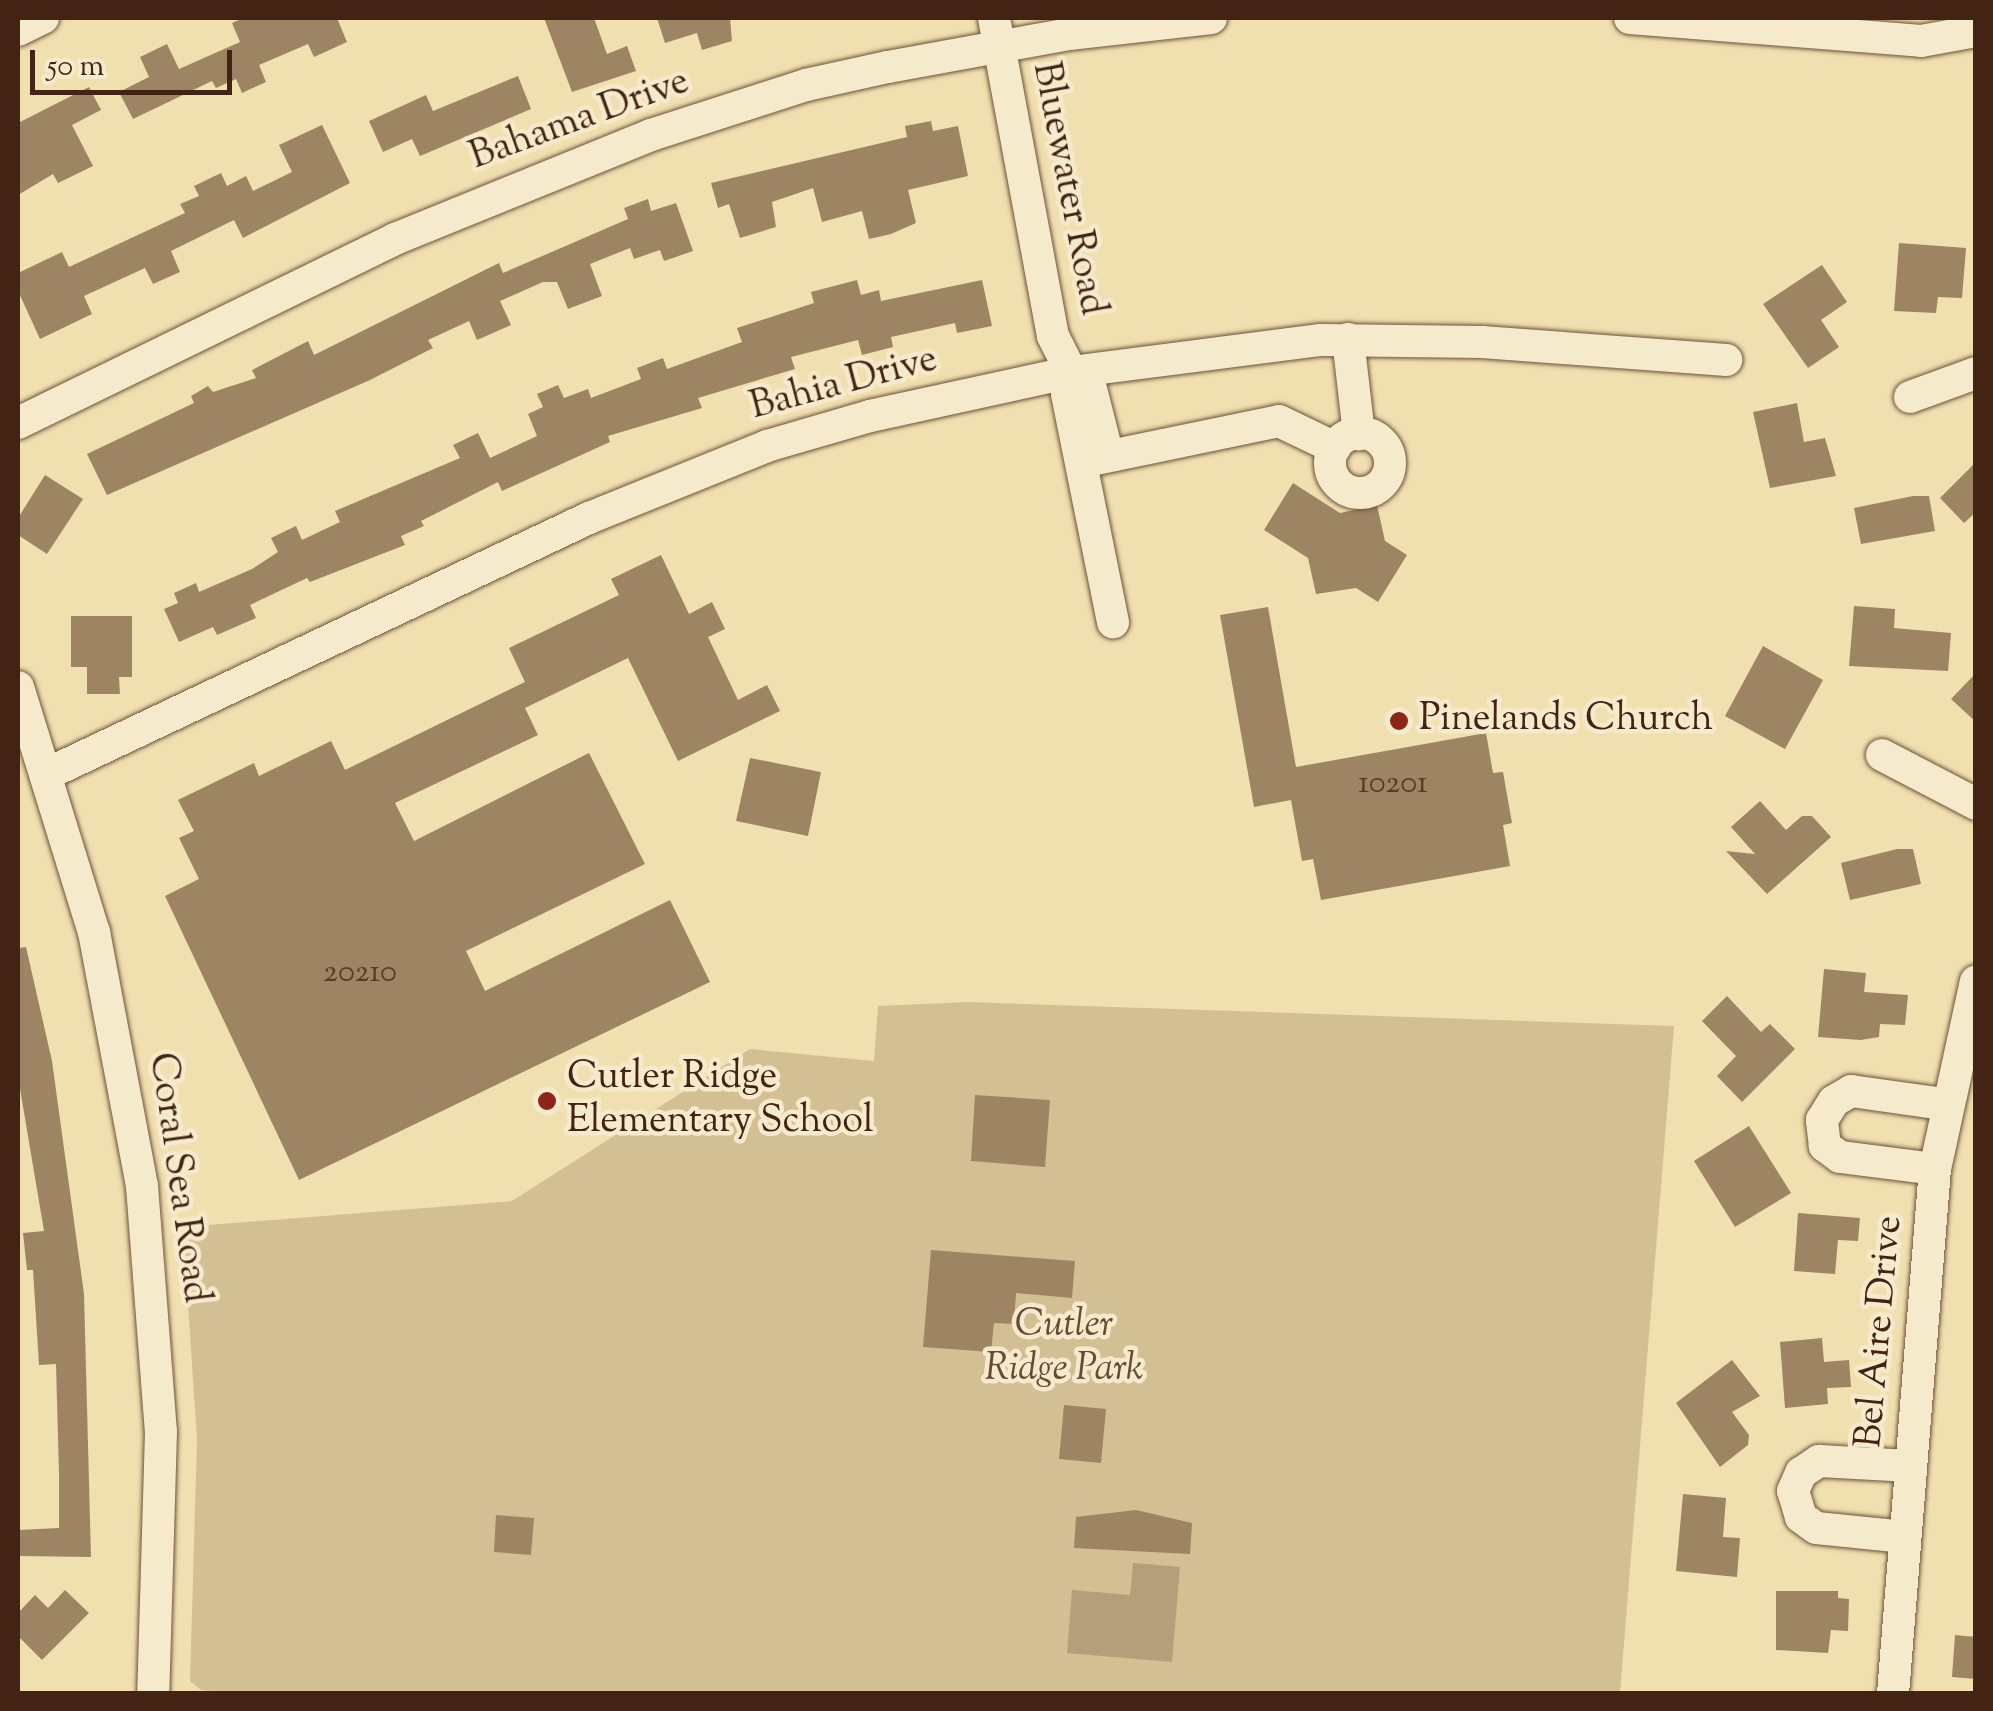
<!DOCTYPE html>
<html>
<head>
<meta charset="utf-8">
<style>
	body { margin:0 }
	#map { position:relative; width:1993px; height:1711px; overflow:hidden; background:#f0dfaf; font-family:"Sorts Mill Goudy",serif }
	div>[style] { position:absolute }
	.green>* { inset:0; background:#d3bf94 }
	.water>* { inset:0; background:#b59f7a }
	.building>* { inset:0; background:#9d8564 }
	.roads { filter:drop-shadow(0 0 2px #6e523a) drop-shadow(0 0 2px #6e523a) }
	.minor>* { height:32px; margin:-16px; padding:0 16px; transform-origin:16px; border-radius:16px; background:#f5eacb }
	.minor>.ring { margin:-16px; padding:0; box-sizing:content-box; background:none; border:32px solid #f5eacb; border-radius:50% }
	.dots>* { width:28px; height:28px; translate:-50% -50%; box-sizing:border-box; border:5px solid #f5eacb; border-radius:50% }
	span { translate:-50% -50%; white-space:nowrap; text-align:center; line-height:1.15; -webkit-text-stroke:9px #f5eacb; paint-order:stroke }
	.number-label { font-size:32px; color:#5a3c27 }
	.number-label span { -webkit-text-stroke-width:0 }
	.street-label { font-size:38px; color:#432313 }
	.poi-label { font-size:38px; color:#432313 }
	.left { translate:0 -50%; text-align:left }
	.park-label { font-size:38px; color:#674a33; font-style:italic }
	.frame { position:absolute; inset:0; border:20px solid #432313; pointer-events:none }
	.scale { position:absolute; left:30px; top:50px; width:202px; height:45px; box-sizing:border-box; border:5px solid #432313; border-top:0; padding-left:12px; font-size:30px; line-height:35px; white-space:nowrap; color:#432313; -webkit-text-stroke:8px #f5eacb; paint-order:stroke }
</style>
</head>
<body>
<div id="map">
	<div class="green">
		<div style="clip-path:polygon(968px 1002px,1674px 1026px,1620px 1693px,242px 1694px,201px 1690px,190px 1681px,197px 1440px,183px 1227px,512px 1201px,750px 1049px,874px 1061px,878px 1006px)"></div>
	</div>
	<div class="water">
		<div style="clip-path:polygon(1133px 1563px,1180px 1567px,1172px 1662px,1067px 1653px,1072px 1590px,1130px 1595px)"></div>
	</div>
	<div class="building">
		<div style="clip-path:polygon(244px 18px,337px 18px,347px 42px,314px 57px,308px 44px,259px 65px,266px 82px,242px 93px,236px 79px,216px 88px,212px 81px,133px 119px,119px 92px,149px 77px,140px 57px,167px 44px,179px 69px,240px 42px,232px 23px)"></div>
		<div style="clip-path:polygon(544px 18px,594px 18px,607px 54px,627px 46px,636px 71px,572px 92px)"></div>
		<div style="clip-path:polygon(657px 18px,730px 18px,732px 41px,702px 50px,697px 33px,665px 43px)"></div>
		<div style="clip-path:polygon(518px 76px,531px 109px,420px 156px,412px 139px,383px 152px,369px 121px,426px 95px,433px 111px)"></div>
		<div style="clip-path:polygon(89px 87px,101px 110px,72px 125px,93px 166px,58px 183px,53px 174px,18px 195px,18px 123px)"></div>
		<div style="clip-path:polygon(931px 121px,933px 131px,958px 126px,968px 176px,908px 190px,916px 223px,891px 234px,869px 239px,862px 211px,822px 222px,813px 188px,772px 202px,776px 227px,740px 238px,729px 204px,718px 208px,711px 183px,907px 137px,905px 126px)"></div>
		<div style="clip-path:polygon(322px 125px,350px 183px,243px 238px,234px 220px,171px 251px,180px 272px,153px 284px,145px 268px,84px 296px,92px 314px,40px 339px,18px 291px,18px 273px,62px 252px,69px 267px,185px 213px,180px 204px,199px 196px,194px 186px,221px 173px,227px 186px,246px 176px,253px 191px,292px 172px,279px 145px)"></div>
		<div style="clip-path:polygon(648px 199px,651px 211px,676px 203px,693px 251px,664px 261px,660px 250px,634px 259px,630px 248px,590px 264px,602px 296px,568px 309px,557px 282px,543px 282px,500px 301px,511px 325px,477px 340px,469px 321px,428px 340px,433px 348px,370px 380px,107px 495px,87px 454px,194px 403px,191px 396px,208px 386px,213px 392px,256px 378px,252px 370px,308px 341px,314px 355px,499px 263px,503px 273px,628px 219px,624px 208px)"></div>
		<div style="clip-path:polygon(1899px 243px,1966px 248px,1962px 298px,1938px 297px,1936px 313px,1894px 311px)"></div>
		<div style="clip-path:polygon(1822px 265px,1847px 302px,1821px 320px,1839px 347px,1808px 368px,1763px 304px)"></div>
		<div style="clip-path:polygon(857px 280px,861px 295px,879px 290px,881px 301px,982px 280px,992px 326px,957px 333px,955px 323px,891px 337px,893px 347px,862px 355px,858px 340px,791px 357px,795px 369px,698px 398px,702px 408px,608px 436px,610px 442px,502px 491px,498px 482px,421px 521px,424px 526px,401px 536px,405px 545px,310px 582px,307px 578px,250px 605px,256px 618px,217px 635px,213px 627px,179px 642px,164px 609px,178px 603px,174px 593px,196px 583px,199px 592px,252px 569px,278px 552px,271px 538px,296px 526px,302px 540px,340px 522px,335px 511px,460px 458px,453px 445px,478px 433px,490px 458px,537px 436px,528px 414px,543px 407px,537px 394px,558px 385px,564px 398px,588px 389px,591px 398px,641px 379px,637px 368px,663px 358px,667px 369px,742px 342px,737px 328px,814px 303px,811px 292px)"></div>
		<div style="clip-path:polygon(1797px 403px,1804px 442px,1825px 438px,1836px 476px,1770px 488px,1753px 412px)"></div>
		<div style="clip-path:polygon(1976px 462px,1976px 512px,1964px 523px,1940px 498px)"></div>
		<div style="clip-path:polygon(45px 475px,83px 499px,47px 554px,18px 535px,18px 518px)"></div>
		<div style="clip-path:polygon(1293px 483px,1340px 513px,1377px 505px,1385px 541px,1407px 555px,1378px 602px,1356px 588px,1316px 594px,1308px 558px,1264px 530px)"></div>
		<div style="clip-path:polygon(1913px 496px,1929px 496px,1935px 531px,1861px 544px,1854px 508px)"></div>
		<div style="clip-path:polygon(661px 555px,689px 614px,712px 602px,725px 629px,708px 637px,738px 700px,767px 685px,780px 711px,678px 761px,628px 658px,525px 708px,538px 735px,395px 803px,414px 841px,589px 753px,645px 864px,466px 951px,485px 991px,670px 900px,710px 982px,299px 1180px,165px 896px,199px 879px,179px 838px,194px 831px,178px 800px,254px 763px,259px 776px,331px 741px,345px 770px,525px 682px,509px 648px,619px 595px,611px 579px)"></div>
		<div style="clip-path:polygon(1854px 606px,1895px 609px,1894px 628px,1951px 633px,1948px 671px,1849px 666px)"></div>
		<div style="clip-path:polygon(1268px 607px,1296px 767px,1486px 733px,1493px 773px,1503px 772px,1512px 823px,1503px 825px,1510px 866px,1321px 900px,1313px 859px,1302px 861px,1291px 800px,1254px 807px,1220px 615px)"></div>
		<div style="clip-path:polygon(71px 616px,132px 616px,132px 677px,119px 677px,120px 694px,87px 694px,87px 667px,71px 667px)"></div>
		<div style="clip-path:polygon(1763px 646px,1823px 680px,1785px 749px,1725px 716px)"></div>
		<div style="clip-path:polygon(1976px 673px,1976px 722px,1951px 699px)"></div>
		<div style="clip-path:polygon(750px 758px,821px 772px,808px 836px,736px 821px)"></div>
		<div style="clip-path:polygon(1760px 801px,1786px 830px,1802px 816px,1812px 816px,1831px 837px,1767px 894px,1726px 851px,1755px 854px,1731px 827px)"></div>
		<div style="clip-path:polygon(1897px 849px,1913px 849px,1921px 884px,1850px 900px,1841px 863px)"></div>
		<div style="clip-path:polygon(26px 947px,52px 1061px,84px 1294px,91px 1557px,18px 1556px,18px 1530px,59px 1528px,59px 1474px,56px 1364px,39px 1365px,33px 1270px,27px 1270px,23px 1233px,44px 1231px,18px 1077px,18px 948px)"></div>
		<div style="clip-path:polygon(1824px 969px,1866px 973px,1864px 992px,1908px 995px,1905px 1025px,1880px 1024px,1879px 1037px,1861px 1040px,1818px 1037px)"></div>
		<div style="clip-path:polygon(1727px 996px,1761px 1032px,1770px 1024px,1795px 1049px,1742px 1102px,1717px 1076px,1736px 1056px,1702px 1021px)"></div>
		<div style="clip-path:polygon(975px 1095px,1050px 1100px,1045px 1167px,971px 1161px)"></div>
		<div style="clip-path:polygon(1749px 1126px,1791px 1193px,1735px 1227px,1694px 1161px)"></div>
		<div style="clip-path:polygon(1798px 1213px,1860px 1218px,1858px 1241px,1838px 1240px,1835px 1274px,1794px 1271px)"></div>
		<div style="clip-path:polygon(931px 1250px,1075px 1261px,1072px 1298px,1016px 1293px,1014px 1324px,994px 1323px,991px 1352px,923px 1347px)"></div>
		<div style="clip-path:polygon(1822px 1338px,1824px 1362px,1849px 1360px,1851px 1387px,1827px 1388px,1828px 1404px,1785px 1408px,1780px 1342px)"></div>
		<div style="clip-path:polygon(1732px 1360px,1760px 1396px,1732px 1412px,1749px 1435px,1748px 1445px,1720px 1467px,1676px 1403px)"></div>
		<div style="clip-path:polygon(1064px 1405px,1106px 1409px,1101px 1463px,1059px 1459px)"></div>
		<div style="clip-path:polygon(1683px 1494px,1726px 1498px,1723px 1537px,1740px 1538px,1737px 1577px,1676px 1571px)"></div>
		<div style="clip-path:polygon(1136px 1510px,1192px 1523px,1190px 1554px,1074px 1548px,1076px 1517px)"></div>
		<div style="clip-path:polygon(496px 1515px,534px 1518px,531px 1555px,494px 1552px)"></div>
		<div style="clip-path:polygon(65px 1590px,89px 1613px,42px 1660px,18px 1636px,18px 1613px,35px 1595px,48px 1608px)"></div>
		<div style="clip-path:polygon(1776px 1591px,1838px 1591px,1838px 1598px,1849px 1599px,1848px 1631px,1831px 1630px,1828px 1653px,1776px 1650px)"></div>
		<div style="clip-path:polygon(1955px 1635px,1976px 1637px,1976px 1679px,1952px 1677px)"></div>
	</div>
	<div class="roads">
		<div class="minor">
			<div style="left:994px;top:18px;width:323px;rotate:79.5deg"></div>
			<div style="left:1053px;top:336px;width:40px;rotate:63.4deg"></div>
			<div style="left:1630px;top:18px;width:292px;rotate:4.5deg"></div>
			<div style="left:1921px;top:41px;width:56px;rotate:-10.3deg"></div>
			<div style="left:18px;top:30px;width:28px;rotate:-26deg"></div>
			<div style="left:1348px;top:339px;width:96px;rotate:83.4deg"></div>
			<div style="left:1910px;top:397px;width:70px;rotate:-20deg"></div>
			<div style="left:18px;top:423px;width:420px;rotate:-26deg"></div>
			<div style="left:395px;top:239px;width:276px;rotate:-22.1deg"></div>
			<div style="left:651px;top:135px;width:163px;rotate:-17.9deg"></div>
			<div style="left:806px;top:85px;width:84px;rotate:-12.4deg"></div>
			<div style="left:888px;top:67px;width:184px;rotate:-10.3deg"></div>
			<div style="left:1069px;top:34px;width:143px;rotate:-6.4deg"></div>
			<div class="ring" style="left:1330px;top:433px;width:28px;height:28px"></div>
			<div style="left:1108px;top:456px;width:73px;rotate:-104.2deg"></div>
			<div style="left:1090px;top:385px;width:23px;rotate:-146deg"></div>
			<div style="left:1071px;top:372px;width:22px;rotate:100deg"></div>
			<div style="left:1067px;top:394px;width:233px;rotate:78.6deg"></div>
			<div style="left:1086px;top:461px;width:197px;rotate:-11.7deg"></div>
			<div style="left:1279px;top:421px;width:62px;rotate:25.7deg"></div>
			<div style="left:18px;top:687px;width:257px;rotate:72.8deg"></div>
			<div style="left:94px;top:932px;width:258px;rotate:79.3deg"></div>
			<div style="left:142px;top:1186px;width:247px;rotate:85.6deg"></div>
			<div style="left:161px;top:1432px;width:262px;rotate:91.7deg"></div>
			<div style="left:1882px;top:755px;width:106px;rotate:27.5deg"></div>
			<div style="left:49px;top:773px;width:597px;rotate:-25.28deg"></div>
			<div style="left:589px;top:518px;width:192px;rotate:-22deg"></div>
			<div style="left:767px;top:446px;width:107px;rotate:-16.2deg"></div>
			<div style="left:870px;top:416px;width:206px;rotate:-12.3deg"></div>
			<div style="left:1071px;top:372px;width:252px;rotate:-7.3deg"></div>
			<div style="left:1321px;top:340px;width:161px;rotate:0.7deg"></div>
			<div style="left:1482px;top:342px;width:245px;rotate:4.2deg"></div>
			<div style="left:1935px;top:1169px;width:96px;rotate:-172.8deg"></div>
			<div style="left:1840px;top:1157px;width:19px;rotate:-144deg"></div>
			<div style="left:1825px;top:1146px;width:26px;rotate:-97deg"></div>
			<div style="left:1822px;top:1120px;width:22px;rotate:-58deg"></div>
			<div style="left:1834px;top:1101px;width:20px;rotate:-30deg"></div>
			<div style="left:1851px;top:1091px;width:94px;rotate:8deg"></div>
			<div style="left:1905px;top:1537px;width:89px;rotate:-174.2deg"></div>
			<div style="left:1816px;top:1528px;width:19px;rotate:-144deg"></div>
			<div style="left:1801px;top:1517px;width:27px;rotate:-107deg"></div>
			<div style="left:1793px;top:1491px;width:20px;rotate:-66deg"></div>
			<div style="left:1801px;top:1473px;width:22px;rotate:-34deg"></div>
			<div style="left:1819px;top:1461px;width:92px;rotate:3.1deg"></div>
			<div style="left:1893px;top:1694px;width:527px;rotate:-85.43deg"></div>
			<div style="left:1935px;top:1169px;width:192px;rotate:-77.7deg"></div>
		</div>
	</div>
	<div class="dots">
		<div style="left:1399px;top:721px;background:#8f2418"></div>
		<div style="left:547px;top:1101px;background:#8f2418"></div>
	</div>
	<div class="number-label">
		<span style="left:1393px;top:784px">10201</span>
		<span style="left:360px;top:973px">20210</span>
	</div>
	<div class="street-label">
		<span style="left:580px;top:121px;rotate:-20deg">Bahama Drive</span>
		<span style="left:1067px;top:189px;rotate:79deg">Bluewater Road</span>
		<span style="left:844px;top:385px;rotate:-15deg">Bahia Drive</span>
		<span style="left:177px;top:1178px;rotate:82deg">Coral Sea Road</span>
		<span style="left:1881px;top:1332px;rotate:-85deg">Bel Aire Drive</span>
	</div>
	<div class="poi-label">
		<span class="left" style="left:1419px;top:721px">Pinelands Church</span>
		<span class="left" style="left:567px;top:1101px">Cutler Ridge<br>Elementary School</span>
	</div>
	<div class="park-label">
		<span style="left:1064px;top:1349px">Cutler<br>Ridge Park</span>
	</div>
	<div class="frame"></div>
	<div class="scale">50 m</div>
</div>
</body>
</html>
